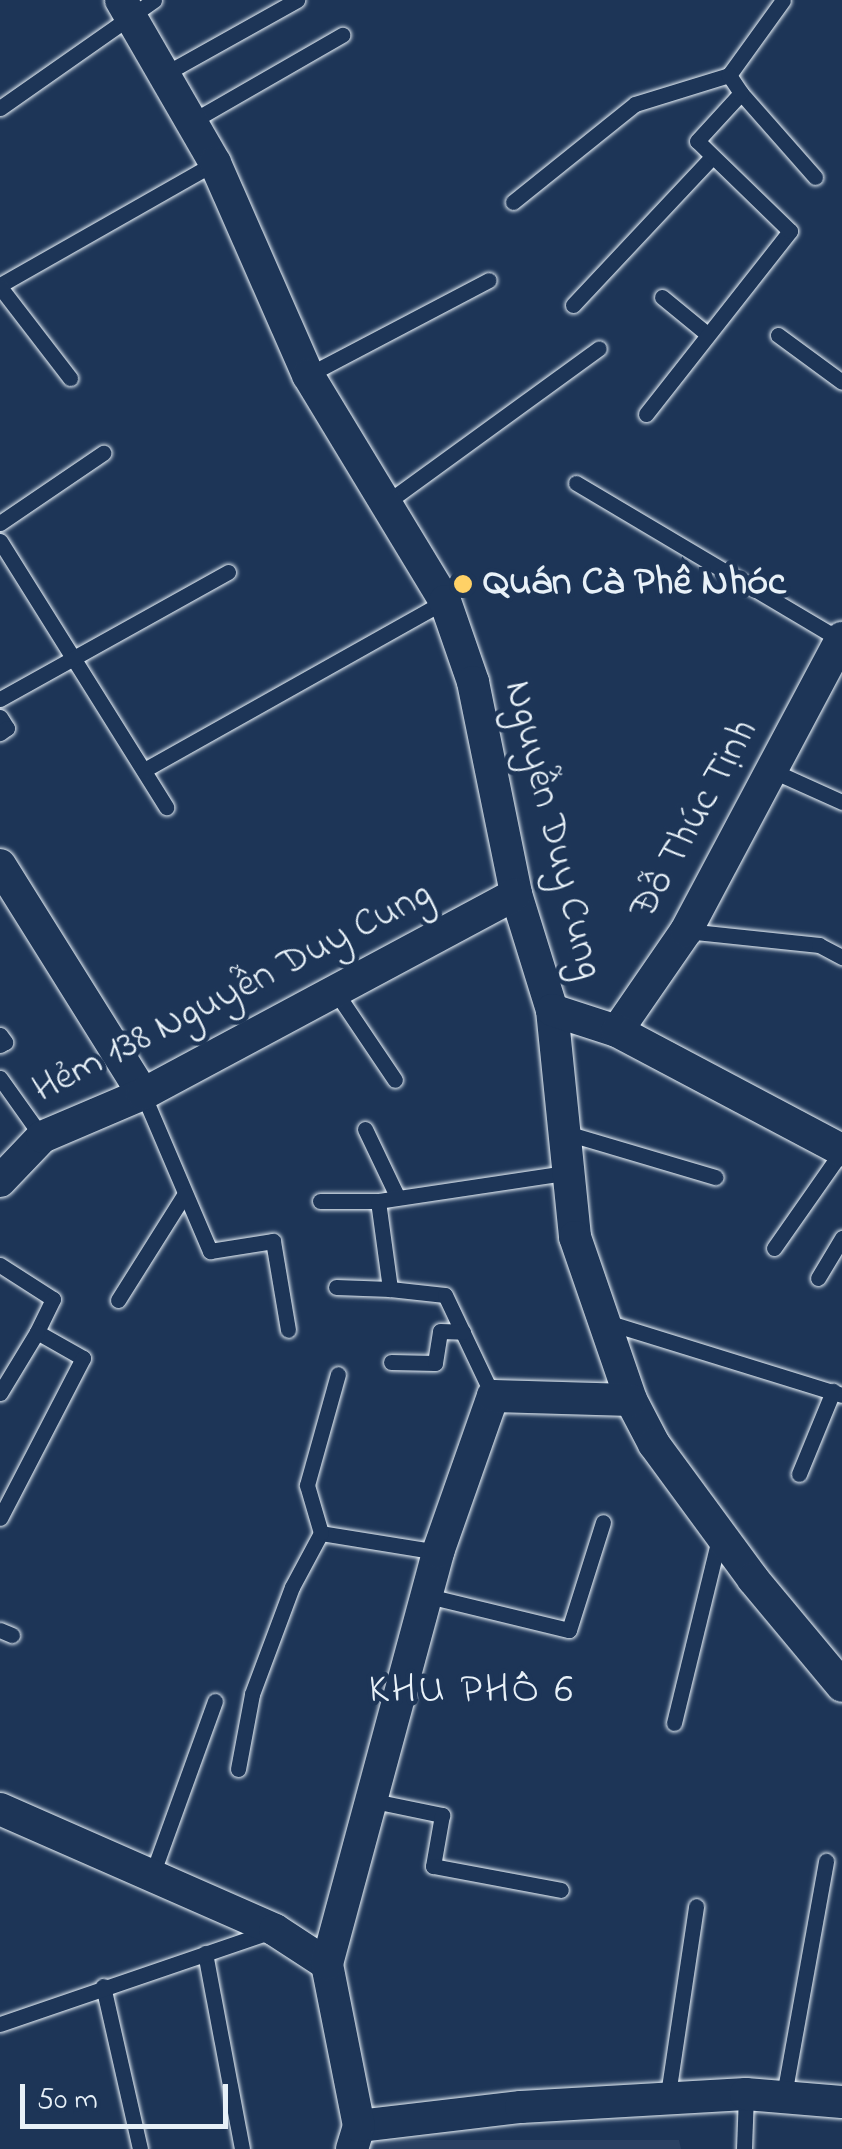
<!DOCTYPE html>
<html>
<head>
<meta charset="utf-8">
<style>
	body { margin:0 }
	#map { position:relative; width:842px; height:2149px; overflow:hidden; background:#1d3557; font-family:"Indie Flower",sans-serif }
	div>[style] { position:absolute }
	.built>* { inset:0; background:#2a4162 }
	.roads { filter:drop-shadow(0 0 2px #e8f1f8) drop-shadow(0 0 2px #e8f1f8) }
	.lane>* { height:15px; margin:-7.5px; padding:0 7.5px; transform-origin:7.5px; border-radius:7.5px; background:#1d3557 }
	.street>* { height:32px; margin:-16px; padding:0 16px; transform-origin:16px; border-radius:16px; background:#1d3557 }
	.dots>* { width:28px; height:28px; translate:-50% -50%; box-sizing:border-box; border:5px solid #1d3557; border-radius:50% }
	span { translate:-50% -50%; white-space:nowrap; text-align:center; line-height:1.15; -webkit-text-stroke:9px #1d3557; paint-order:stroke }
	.poi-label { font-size:40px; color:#e8f1f8; font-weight:700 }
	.left { translate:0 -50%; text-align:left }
	.street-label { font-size:40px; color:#e8f1f8 }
	.neighbourhood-label { font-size:42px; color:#e8f1f8; letter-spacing:2.5px }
	.scale { position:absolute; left:20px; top:2084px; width:208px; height:45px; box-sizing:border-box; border:5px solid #e8f1f8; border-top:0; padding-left:12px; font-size:30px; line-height:35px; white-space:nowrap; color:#e8f1f8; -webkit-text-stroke:8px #1d3557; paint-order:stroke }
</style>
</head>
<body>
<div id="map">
	<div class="built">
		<div style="clip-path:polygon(370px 2140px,679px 2140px,681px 2149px,369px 2149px)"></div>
	</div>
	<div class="roads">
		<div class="lane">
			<div style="left:161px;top:76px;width:156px;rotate:-29.2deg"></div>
			<div style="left:741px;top:93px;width:112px;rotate:48.6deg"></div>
			<div style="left:0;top:108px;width:188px;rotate:-35deg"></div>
			<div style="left:189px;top:123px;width:177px;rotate:-29.9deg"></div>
			<div style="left:513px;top:202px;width:156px;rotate:-38.8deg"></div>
			<div style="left:635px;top:104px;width:98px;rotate:-17.1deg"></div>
			<div style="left:729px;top:75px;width:92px;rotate:-54.2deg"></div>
			<div style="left:0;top:285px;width:247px;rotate:-29.6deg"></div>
			<div style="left:0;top:287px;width:115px;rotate:52.4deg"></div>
			<div style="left:662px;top:297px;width:58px;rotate:39.4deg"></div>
			<div style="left:573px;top:305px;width:202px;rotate:-46.8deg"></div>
			<div style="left:778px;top:335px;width:79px;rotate:36.3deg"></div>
			<div style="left:308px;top:375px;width:204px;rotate:-27.7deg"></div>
			<div style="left:646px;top:414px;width:233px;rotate:-51.8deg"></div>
			<div style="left:790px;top:231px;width:129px;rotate:-135.9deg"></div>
			<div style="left:697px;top:141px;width:65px;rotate:-47.5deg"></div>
			<div style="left:741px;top:93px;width:22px;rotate:-124deg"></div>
			<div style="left:576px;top:483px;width:307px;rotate:30.7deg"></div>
			<div style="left:386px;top:503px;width:263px;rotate:-36deg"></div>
			<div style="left:0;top:523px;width:125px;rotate:-34.2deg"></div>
			<div style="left:0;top:541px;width:314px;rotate:58deg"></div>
			<div style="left:0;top:699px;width:261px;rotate:-29.1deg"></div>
			<div style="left:0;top:717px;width:13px;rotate:58deg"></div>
			<div style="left:7px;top:728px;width:9px;rotate:144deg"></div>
			<div style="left:144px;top:770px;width:345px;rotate:-29.3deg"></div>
			<div style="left:773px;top:771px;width:76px;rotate:24.2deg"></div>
			<div style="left:686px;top:931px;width:134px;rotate:6deg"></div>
			<div style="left:819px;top:945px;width:26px;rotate:28deg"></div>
			<div style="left:335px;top:991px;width:107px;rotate:56deg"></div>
			<div style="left:0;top:1035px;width:9px;rotate:54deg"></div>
			<div style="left:5px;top:1042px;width:6px;rotate:149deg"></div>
			<div style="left:0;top:1078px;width:72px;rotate:54.6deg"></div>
			<div style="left:143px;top:1094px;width:171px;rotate:66.9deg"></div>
			<div style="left:210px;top:1251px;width:64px;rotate:-9deg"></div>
			<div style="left:273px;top:1241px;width:90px;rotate:80.4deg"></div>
			<div style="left:365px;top:1129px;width:74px;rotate:64.5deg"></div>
			<div style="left:563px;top:1132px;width:159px;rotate:16.5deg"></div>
			<div style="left:320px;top:1201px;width:58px"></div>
			<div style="left:378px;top:1201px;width:189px;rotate:-8.5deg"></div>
			<div style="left:378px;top:1201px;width:89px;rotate:82.2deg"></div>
			<div style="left:390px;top:1289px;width:55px;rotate:6.2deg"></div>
			<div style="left:445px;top:1295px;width:112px;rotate:64.6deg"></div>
			<div style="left:774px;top:1248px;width:118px;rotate:-55deg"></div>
			<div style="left:0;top:1265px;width:63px;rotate:32.7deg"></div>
			<div style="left:53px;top:1299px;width:37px;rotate:116deg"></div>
			<div style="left:37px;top:1332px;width:53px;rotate:29.5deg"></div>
			<div style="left:83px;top:1358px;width:180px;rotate:117.4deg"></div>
			<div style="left:818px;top:1278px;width:47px;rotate:-59deg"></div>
			<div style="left:336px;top:1287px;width:54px;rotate:2.1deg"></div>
			<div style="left:118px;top:1300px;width:124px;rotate:-57.8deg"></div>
			<div style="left:603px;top:1321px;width:250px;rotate:17.2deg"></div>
			<div style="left:391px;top:1362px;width:44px;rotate:1.3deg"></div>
			<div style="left:435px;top:1363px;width:32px;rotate:-81deg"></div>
			<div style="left:440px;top:1331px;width:23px;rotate:2deg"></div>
			<div style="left:0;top:1393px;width:71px;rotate:-58.8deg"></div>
			<div style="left:799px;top:1474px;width:90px;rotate:-67.7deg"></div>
			<div style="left:321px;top:1533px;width:119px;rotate:9.2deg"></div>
			<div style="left:428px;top:1596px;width:145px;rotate:13.6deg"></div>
			<div style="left:569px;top:1630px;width:113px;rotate:-72.5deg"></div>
			<div style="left:0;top:1630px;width:13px;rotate:23deg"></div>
			<div style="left:674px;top:1723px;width:190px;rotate:-76.3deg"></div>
			<div style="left:238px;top:1769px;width:76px;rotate:-79.4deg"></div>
			<div style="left:252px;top:1694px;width:114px;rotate:-69.5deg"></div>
			<div style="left:292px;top:1587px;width:61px;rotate:-61.8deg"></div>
			<div style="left:321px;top:1533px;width:50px;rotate:-106.3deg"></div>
			<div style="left:307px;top:1485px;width:115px;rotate:-74.4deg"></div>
			<div style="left:369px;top:1800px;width:75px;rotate:11.6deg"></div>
			<div style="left:442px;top:1815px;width:52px;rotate:100deg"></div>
			<div style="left:433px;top:1866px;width:130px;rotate:10.6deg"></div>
			<div style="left:152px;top:1875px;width:185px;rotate:-70.1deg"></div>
			<div style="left:205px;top:1953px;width:199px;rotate:79.3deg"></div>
			<div style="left:103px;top:1986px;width:167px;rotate:77.2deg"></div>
			<div style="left:0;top:2024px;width:287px;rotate:-18.9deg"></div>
			<div style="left:784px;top:2095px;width:238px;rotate:-79.8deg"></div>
			<div style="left:667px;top:2101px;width:197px;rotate:-81.5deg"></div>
			<div style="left:744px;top:2149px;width:55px;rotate:-87.9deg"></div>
		</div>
		<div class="street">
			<div style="left:121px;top:0;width:188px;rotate:60deg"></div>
			<div style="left:215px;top:163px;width:232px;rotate:66.3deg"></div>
			<div style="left:308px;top:375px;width:264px;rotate:58.8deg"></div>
			<div style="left:445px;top:601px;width:86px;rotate:70.9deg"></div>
			<div style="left:473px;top:682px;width:216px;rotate:78.5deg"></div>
			<div style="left:516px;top:894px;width:121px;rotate:72.8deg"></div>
			<div style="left:552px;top:1010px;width:228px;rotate:84.2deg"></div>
			<div style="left:575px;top:1237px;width:172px;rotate:71deg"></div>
			<div style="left:631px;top:1400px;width:50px;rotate:62.4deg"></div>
			<div style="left:654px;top:1444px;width:167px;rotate:53.7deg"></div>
			<div style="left:753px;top:1579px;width:139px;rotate:50.2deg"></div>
			<div style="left:0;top:865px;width:270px;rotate:58deg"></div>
			<div style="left:552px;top:1010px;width:68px;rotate:17.9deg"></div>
			<div style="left:617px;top:1031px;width:121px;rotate:-55.4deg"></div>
			<div style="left:686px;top:931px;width:332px;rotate:-62deg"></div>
			<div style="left:617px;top:1031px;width:255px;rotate:27.9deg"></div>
			<div style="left:0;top:1181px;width:61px;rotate:-46.3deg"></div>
			<div style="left:42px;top:1137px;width:110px;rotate:-23.1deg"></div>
			<div style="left:143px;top:1094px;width:423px;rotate:-28.2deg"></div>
			<div style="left:0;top:1809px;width:300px;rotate:23.7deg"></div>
			<div style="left:275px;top:1930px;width:62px;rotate:33.2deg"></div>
			<div style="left:359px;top:2126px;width:163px;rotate:-6.7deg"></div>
			<div style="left:521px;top:2107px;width:225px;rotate:-3.3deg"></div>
			<div style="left:746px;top:2094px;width:96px;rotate:4.8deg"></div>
			<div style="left:352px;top:2149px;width:24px;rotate:-73deg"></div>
			<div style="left:359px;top:2126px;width:165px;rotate:-101.2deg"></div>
			<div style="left:327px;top:1964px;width:427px;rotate:-74.9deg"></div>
			<div style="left:438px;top:1552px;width:165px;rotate:-70.6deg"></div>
			<div style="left:493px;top:1396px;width:138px;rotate:1.7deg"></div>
		</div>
	</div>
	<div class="dots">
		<div style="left:463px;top:584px;background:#ffd166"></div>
	</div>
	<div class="poi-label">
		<span class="left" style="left:483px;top:584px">Quán Cà Phê Nhóc</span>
	</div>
	<div class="street-label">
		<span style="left:695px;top:820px;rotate:-61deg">Đỗ Thúc Tịnh</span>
		<span style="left:552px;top:830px;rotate:76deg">Nguyễn Duy Cung</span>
		<span style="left:233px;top:993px;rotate:-27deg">Hẻm 138 Nguyễn Duy Cung</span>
	</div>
	<div class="neighbourhood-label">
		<span style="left:472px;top:1691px">KHU PHỐ 6</span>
	</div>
	<div class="scale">50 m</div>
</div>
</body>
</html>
